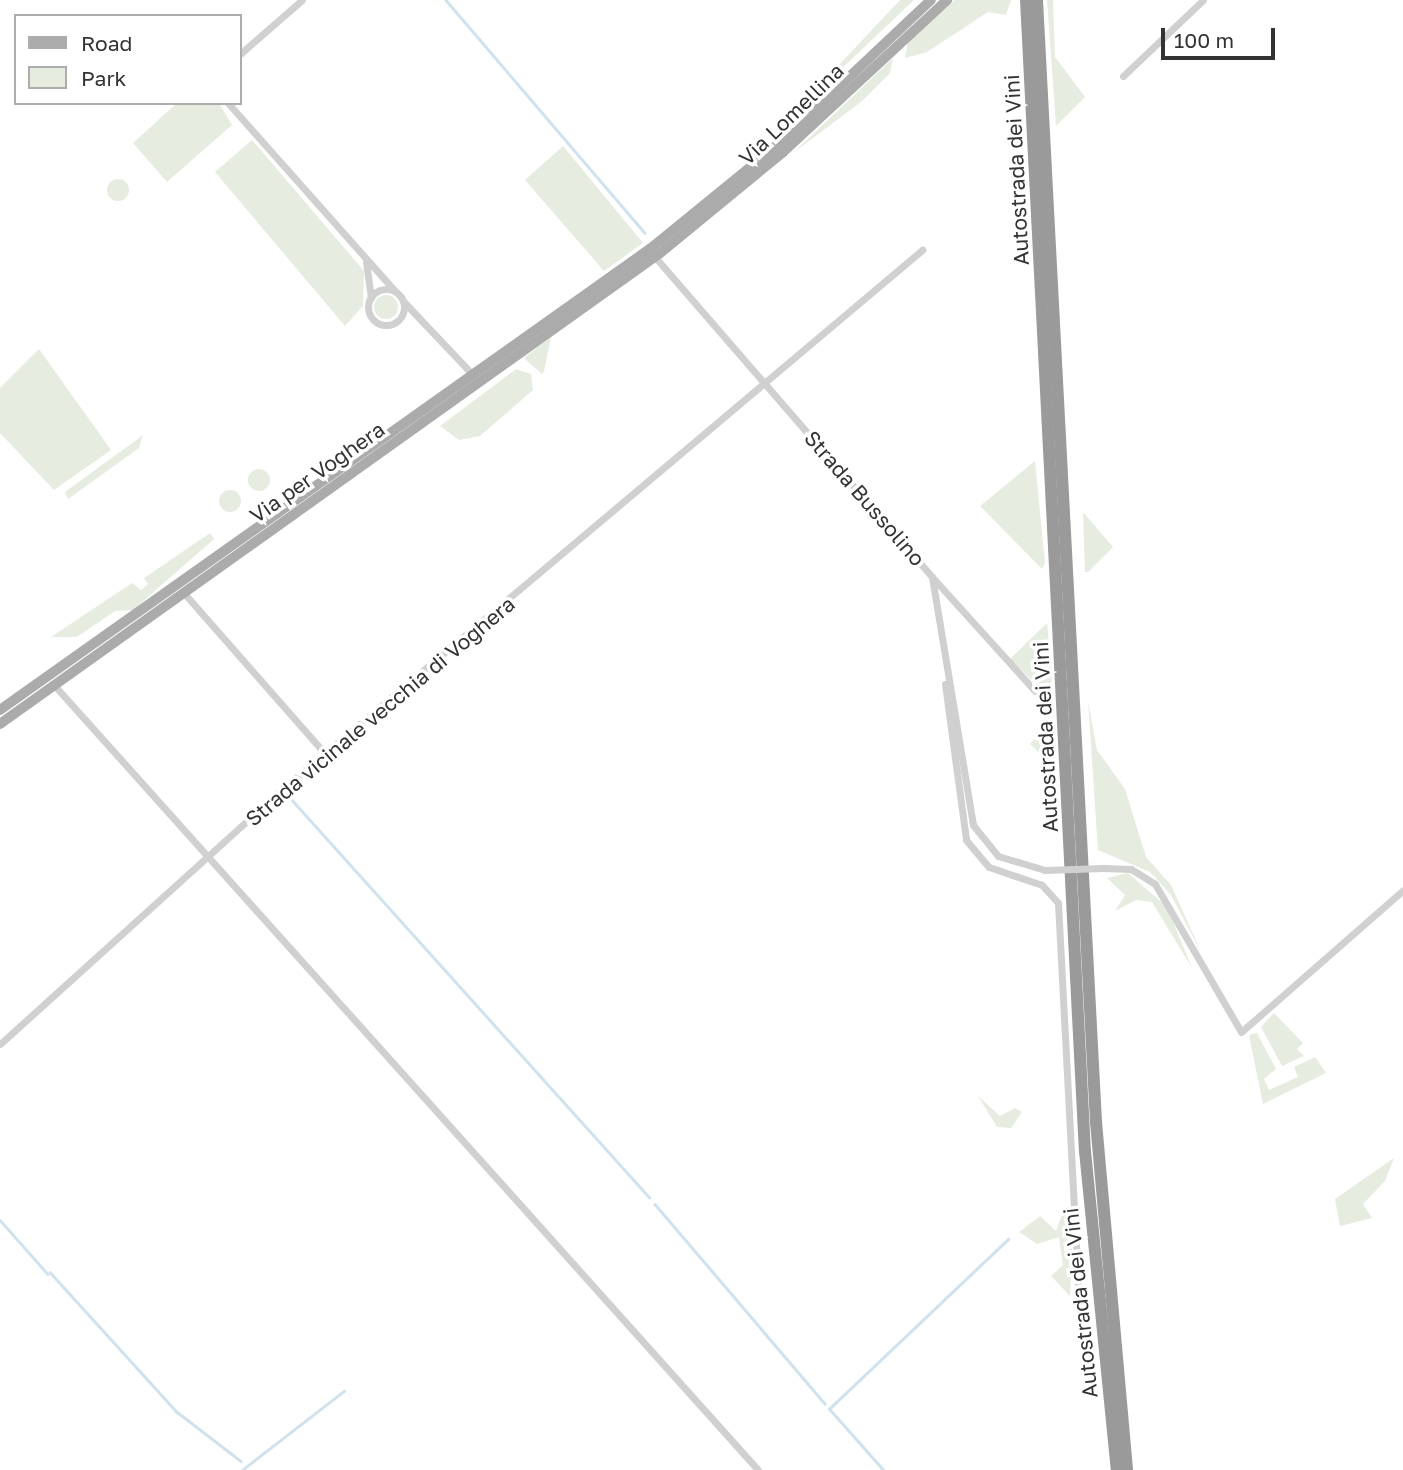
<!DOCTYPE html>
<html>
<head>
<meta charset="utf-8">
<style>
	body { margin:0 }
	#map { position:relative; width:1403px; height:1470px; overflow:hidden; background:#fff; font-family:"Golos Text",sans-serif }
	div>[style] { position:absolute }
	.green>* { inset:0; background:#e6ecdf }
	.round { border-radius:50% }
	.stream>* { height:2.5px; margin:-1.25px; padding:0 1.25px; transform-origin:1.25px; border-radius:1.25px; background:#cfe2ee }
	.minor>* { height:7px; margin:-3.5px; padding:0 3.5px; transform-origin:3.5px; border-radius:3.5px; background:#d0d0d0 }
	.minor>.ring { margin:-3.5px; padding:0; box-sizing:content-box; background:none; border:7px solid #d0d0d0; border-radius:50% }
	.primary>* { height:10px; margin:-5px; padding:0 5px; transform-origin:5px; border-radius:5px; background:#ababab }
	.motorway>* { height:12px; margin:-6px; padding:0 6px; transform-origin:6px; border-radius:6px; background:#9a9a9a }
	.minor-bridge>* { height:7px; margin:-3.5px; padding:0 3.5px; transform-origin:3.5px; border-radius:3.5px; background:#d0d0d0 }
	span { translate:-50% -50%; white-space:nowrap; text-align:center; line-height:1.15; -webkit-text-stroke:7px #fff; paint-order:stroke }
	.street-label { font-size:21px; color:#333 }
	.legend { position:absolute; left:14px; top:14px; width:228px; height:91px; box-sizing:border-box; background:#fff; border:2px solid #adadad; margin:0; padding:9px 12px; list-style:none; font-size:21px; color:#333 }
	.legend li { display:flex; align-items:center; gap:14px; height:35px }
	.legend b { width:35px; border:2px solid #adadad }
	.scale { position:absolute; left:1161px; top:28px; width:114px; height:32px; box-sizing:border-box; border:4px solid #333; border-top:0; padding-left:9px; font-size:21px; line-height:24px; white-space:nowrap; color:#333; -webkit-text-stroke:5px #fff; paint-order:stroke }
</style>
</head>
<body>
<div id="map">
	<div class="green">
		<div style="clip-path:polygon(900px 0,914px 0,717px 187px,791px 116px)"></div>
		<div style="clip-path:polygon(955px 0,1011px 0,1006px 15px,988px 12px,927px 52px,905px 58px,908px 41px)"></div>
		<div style="clip-path:polygon(1047px 0,1053px 0,1055px 57px,1085px 97px,1056px 126px)"></div>
		<div style="clip-path:polygon(893px 58px,890px 73px,861px 102px,793px 153px)"></div>
		<div style="clip-path:polygon(177px 103px,219px 103px,232px 125px,167px 182px,133px 143px)"></div>
		<div style="clip-path:polygon(252px 140px,364px 271px,363px 306px,345px 326px,215px 172px)"></div>
		<div style="clip-path:polygon(563px 146px,643px 243px,604px 271px,525px 180px)"></div>
		<div class="round" style="left:107px;top:179px;width:22px;height:22px"></div>
		<div class="round" style="left:374px;top:295px;width:24px;height:24px"></div>
		<div style="clip-path:polygon(551px 337px,544px 371px,542px 374px,524px 358px)"></div>
		<div style="clip-path:polygon(39px 349px,111px 450px,54px 490px,0 433px,0 388px)"></div>
		<div style="clip-path:polygon(516px 369px,531px 374px,533px 390px,480px 436px,459px 440px,440px 426px)"></div>
		<div style="clip-path:polygon(143px 435px,139px 448px,68px 499px,65px 492px)"></div>
		<div style="clip-path:polygon(1035px 461px,1045px 563px,1042px 569px,980px 506px)"></div>
		<div class="round" style="left:248px;top:469px;width:22px;height:22px"></div>
		<div class="round" style="left:219px;top:490px;width:22px;height:22px"></div>
		<div style="clip-path:polygon(1083px 512px,1113px 547px,1088px 572px,1085px 572px)"></div>
		<div style="clip-path:polygon(210px 533px,214px 539px,133px 610px,115px 611px,77px 637px,51px 637px,132px 583px,141px 590px,148px 584px,144px 578px)"></div>
		<div style="clip-path:polygon(1047px 623px,1052px 673px,1050px 698px,1010px 659px)"></div>
		<div style="clip-path:polygon(1088px 701px,1097px 750px,1125px 789px,1146px 857px,1171px 885px,1202px 954px,1171px 895px,1150px 872px,1098px 850px)"></div>
		<div style="clip-path:polygon(1052px 718px,1056px 764px,1054px 767px,1030px 744px)"></div>
		<div style="clip-path:polygon(1128px 873px,1167px 907px,1192px 968px,1152px 902px,1136px 900px,1115px 911px,1125px 895px,1107px 878px)"></div>
		<div style="clip-path:polygon(1274px 1013px,1303px 1043px,1297px 1049px,1304px 1056px,1282px 1066px,1261px 1027px)"></div>
		<div style="clip-path:polygon(1257px 1033px,1276px 1069px,1264px 1079px,1269px 1090px,1298px 1077px,1294px 1067px,1315px 1057px,1326px 1073px,1263px 1104px,1249px 1035px)"></div>
		<div style="clip-path:polygon(978px 1096px,1000px 1116px,1015px 1108px,1022px 1112px,1011px 1128px,997px 1127px)"></div>
		<div style="clip-path:polygon(1394px 1158px,1385px 1181px,1363px 1204px,1372px 1218px,1340px 1226px,1335px 1199px)"></div>
		<div style="clip-path:polygon(1065px 1207px,1072px 1250px,1070px 1296px,1051px 1276px,1063px 1265px,1059px 1237px,1037px 1244px,1019px 1232px,1040px 1216px,1056px 1231px)"></div>
	</div>
	<div class="stream">
		<div style="left:446px;top:0;width:306px;rotate:49.5deg"></div>
		<div style="left:285px;top:792px;width:545px;rotate:48.05deg"></div>
		<div style="left:655px;top:1204px;width:262px;rotate:49.6deg"></div>
		<div style="left:0;top:1220px;width:72px;rotate:48.4deg"></div>
		<div style="left:50px;top:1272px;width:188px;rotate:47.8deg"></div>
		<div style="left:176px;top:1411px;width:82px;rotate:37.6deg"></div>
		<div style="left:242px;top:1470px;width:129px;rotate:-37.8deg"></div>
		<div style="left:883px;top:1470px;width:81px;rotate:-131.5deg"></div>
		<div style="left:829px;top:1409px;width:247px;rotate:-43.5deg"></div>
	</div>
	<div class="minor">
		<div style="left:240px;top:54px;width:82px;rotate:-41.1deg"></div>
		<div style="left:1123px;top:76px;width:110px;rotate:-43.5deg"></div>
		<div style="left:228px;top:103px;width:251px;rotate:48.4deg"></div>
		<div style="left:655px;top:257px;width:423px;rotate:49.1deg"></div>
		<div style="left:932px;top:577px;width:251px;rotate:80.6deg"></div>
		<div style="left:973px;top:825px;width:40px;rotate:51deg"></div>
		<div style="left:998px;top:856px;width:49px;rotate:16.6deg"></div>
		<div style="left:366px;top:262px;width:36px;rotate:82deg"></div>
		<div class="ring" style="left:368px;top:289px;width:29px;height:29px"></div>
		<div style="left:403px;top:301px;width:100px;rotate:46.6deg"></div>
		<div style="left:933px;top:578px;width:152px;rotate:47.9deg"></div>
		<div style="left:183px;top:592px;width:217px;rotate:48.7deg"></div>
		<div style="left:945px;top:684px;width:157px;rotate:82.3deg"></div>
		<div style="left:966px;top:840px;width:35px;rotate:50deg"></div>
		<div style="left:989px;top:867px;width:56px;rotate:18.8deg"></div>
		<div style="left:1042px;top:885px;width:24px;rotate:48deg"></div>
		<div style="left:1058px;top:903px;width:426px;rotate:87deg"></div>
		<div style="left:54px;top:685px;width:1054px;rotate:48.11deg"></div>
		<div style="left:1103px;top:868px;width:28px;rotate:2deg"></div>
		<div style="left:1131px;top:869px;width:28px;rotate:32deg"></div>
		<div style="left:1155px;top:884px;width:171px;rotate:59.8deg"></div>
		<div style="left:1241px;top:1032px;width:215px;rotate:-41.2deg"></div>
		<div style="left:0;top:1044px;width:377px;rotate:-42.1deg"></div>
		<div style="left:280px;top:791px;width:840px;rotate:-40.12deg"></div>
	</div>
	<div class="primary">
		<div style="left:0;top:710px;width:798px;rotate:-35.36deg"></div>
		<div style="left:651px;top:248px;width:160px;rotate:-39.2deg"></div>
		<div style="left:775px;top:147px;width:214px;rotate:-43.3deg"></div>
		<div style="left:0;top:724px;width:809px;rotate:-35.5deg"></div>
		<div style="left:659px;top:254px;width:161px;rotate:-39.4deg"></div>
		<div style="left:783px;top:152px;width:224px;rotate:-42.8deg"></div>
	</div>
	<div class="motorway">
		<div style="left:1026px;top:0;width:1153px;rotate:87.07deg"></div>
		<div style="left:1085px;top:1151px;width:321px;rotate:84.3deg"></div>
		<div style="left:1037px;top:0;width:1124px;rotate:86.99deg"></div>
		<div style="left:1096px;top:1122px;width:349px;rotate:84.9deg"></div>
	</div>
	<div class="minor-bridge">
		<div style="left:1045px;top:870px;width:58px;rotate:-2deg"></div>
	</div>
	<div class="street-label">
		<span style="left:791px;top:114px;rotate:-44deg">Via Lomellina</span>
		<span style="left:1016px;top:170px;rotate:-93deg">Autostrada dei Vini</span>
		<span style="left:317px;top:472px;rotate:-35deg">Via per Voghera</span>
		<span style="left:865px;top:498px;rotate:49deg">Strada Bussolino</span>
		<span style="left:380px;top:711px;rotate:-40deg">Strada vicinale vecchia di Voghera</span>
		<span style="left:1045px;top:737px;rotate:-93deg">Autostrada dei Vini</span>
		<span style="left:1080px;top:1303px;rotate:-96deg">Autostrada dei Vini</span>
	</div>
	<ul class="legend">
	<li><b style="height:9px;background:#ababab"></b>Road</li>
	<li><b style="height:19px;background:#e6ecdf"></b>Park</li>
	</ul>
	<div class="scale">100 m</div>
</div>
</body>
</html>
